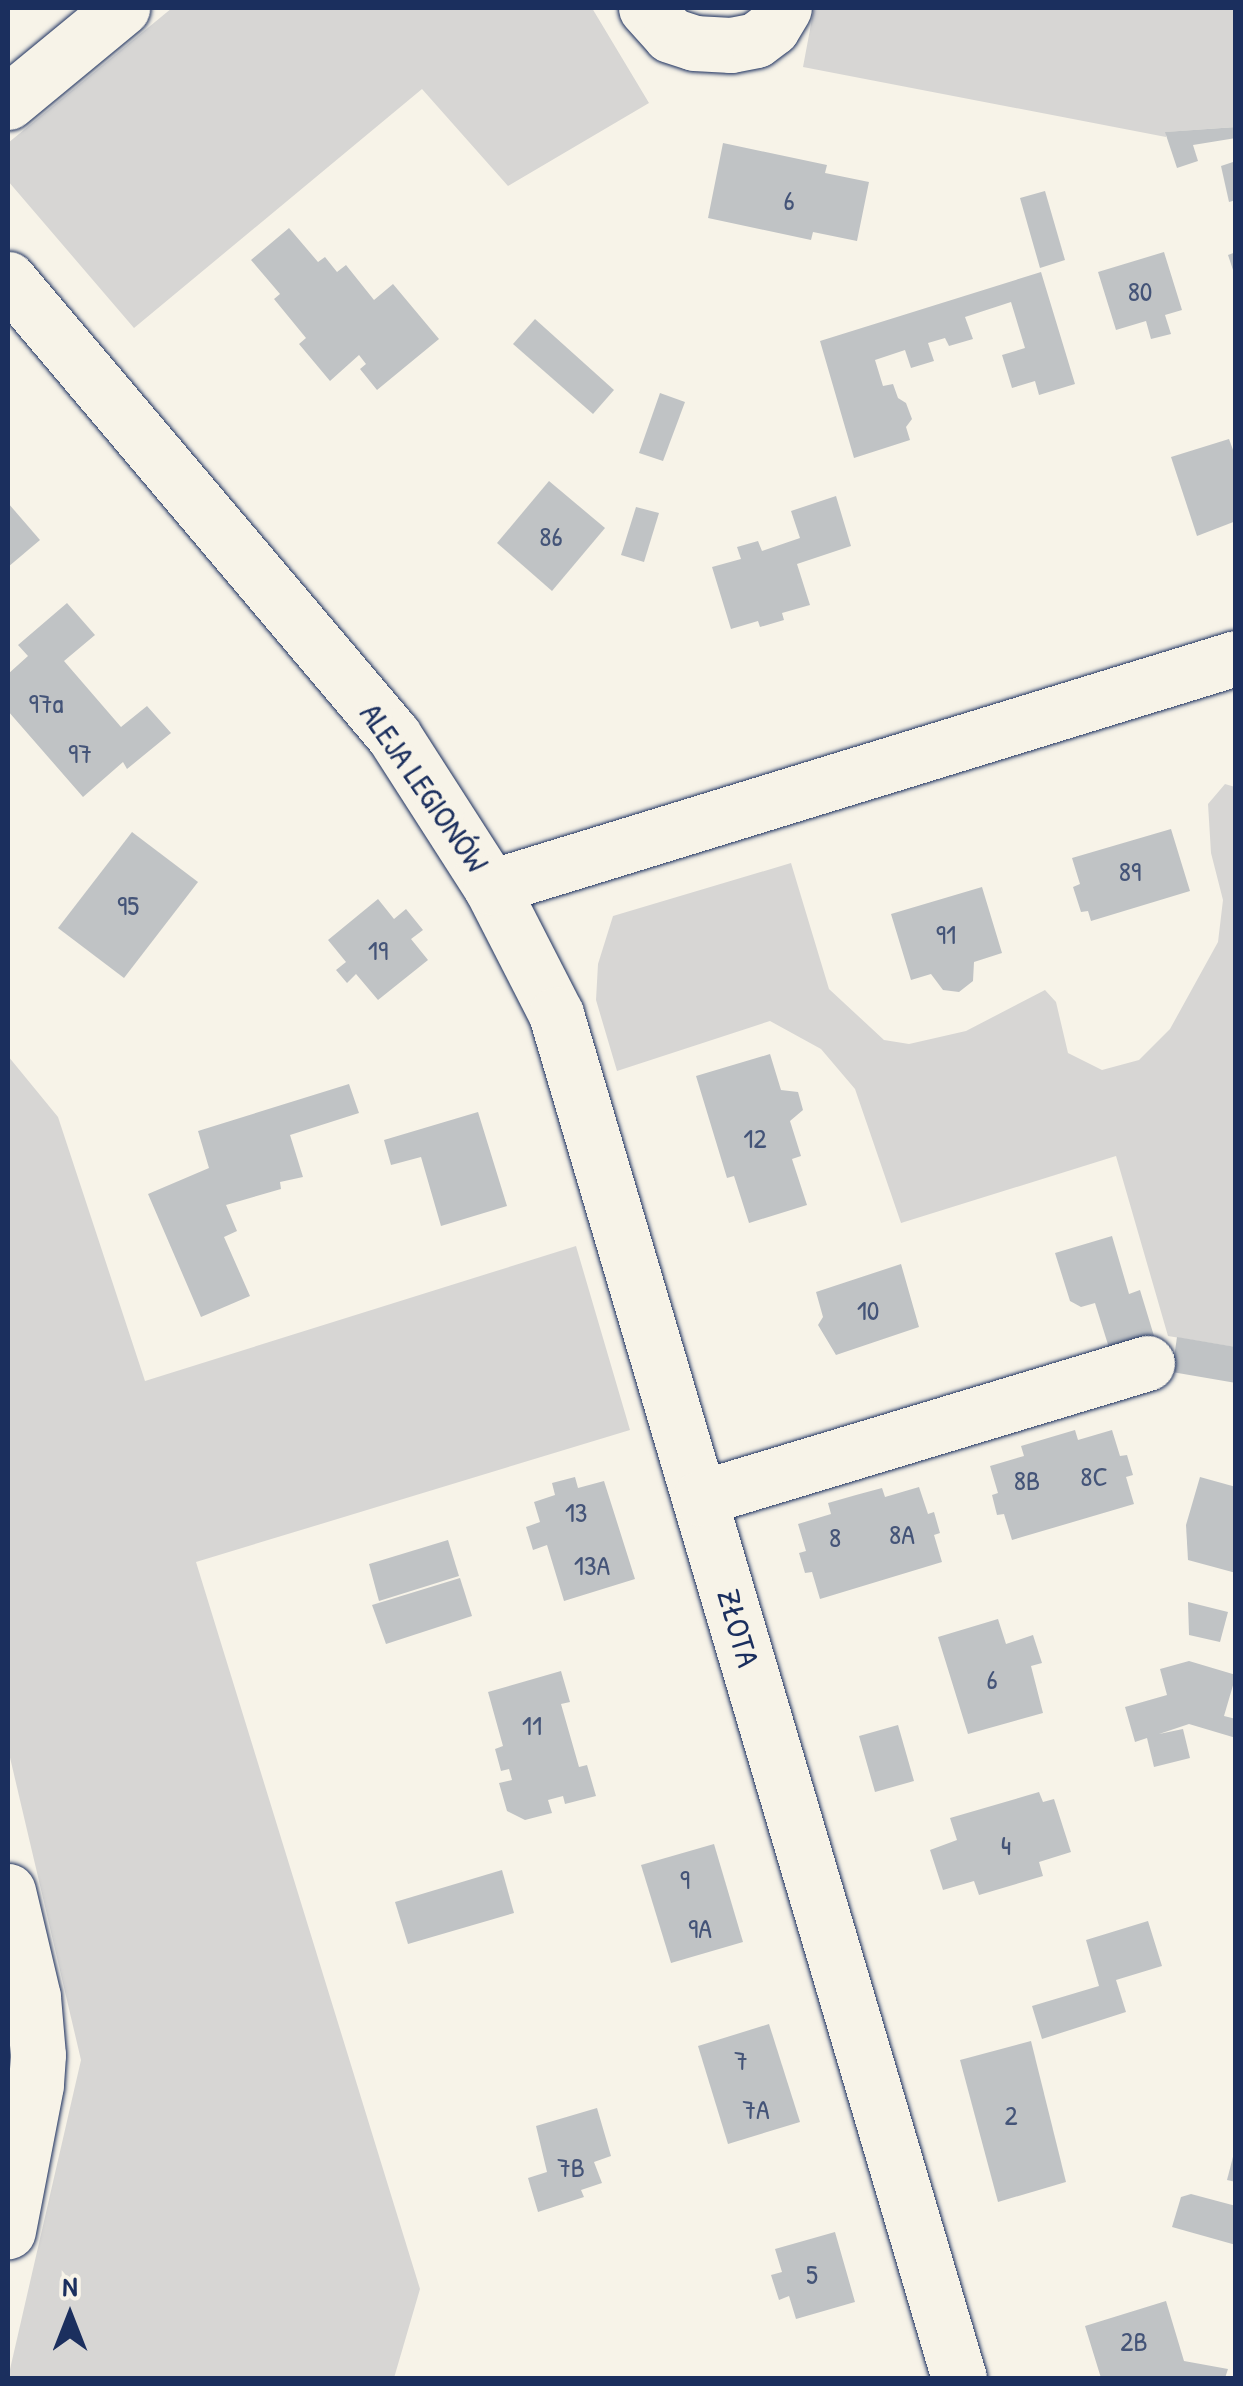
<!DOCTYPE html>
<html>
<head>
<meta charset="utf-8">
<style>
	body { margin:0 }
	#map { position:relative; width:1243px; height:2386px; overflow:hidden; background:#f7f3e8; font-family:"Patrick Hand",sans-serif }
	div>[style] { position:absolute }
	.green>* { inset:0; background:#d7d6d4 }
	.building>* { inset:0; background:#c0c3c5 }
	.roads { filter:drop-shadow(0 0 2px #1b2f5e) drop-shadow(0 0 2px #1b2f5e) }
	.minor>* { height:55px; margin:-27.5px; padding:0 27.5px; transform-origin:27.5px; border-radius:27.5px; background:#f7f3e8 }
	span { translate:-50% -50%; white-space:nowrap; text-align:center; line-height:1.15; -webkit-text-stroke:10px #f7f3e8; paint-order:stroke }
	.number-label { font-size:28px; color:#445478 }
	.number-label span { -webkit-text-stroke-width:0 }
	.street-label { font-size:32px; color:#1b2f5e }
	.frame { position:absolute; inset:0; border:10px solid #1b2f5e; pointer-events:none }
	.north { position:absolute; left:20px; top:2266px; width:100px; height:100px; -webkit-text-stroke:8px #f7f3e8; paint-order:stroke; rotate:0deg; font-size:28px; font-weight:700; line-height:40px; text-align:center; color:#1b2f5e }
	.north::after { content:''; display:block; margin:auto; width:35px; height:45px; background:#1b2f5e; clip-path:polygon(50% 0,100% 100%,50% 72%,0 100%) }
</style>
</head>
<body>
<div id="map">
	<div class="green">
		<div style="clip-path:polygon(172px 8px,592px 8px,649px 103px,508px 186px,422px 89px,134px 328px,8px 181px,8px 143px)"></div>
		<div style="clip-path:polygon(814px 8px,1235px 8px,1235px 127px,1166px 132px,1166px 137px,803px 67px)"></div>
		<div style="clip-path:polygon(1225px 784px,1235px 787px,1235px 1347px,1168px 1336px,1116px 1156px,901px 1223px,855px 1089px,821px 1049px,770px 1021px,617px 1071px,596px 1000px,598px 964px,613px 916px,791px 863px,829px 989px,884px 1040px,909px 1044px,966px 1031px,1045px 990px,1056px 1002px,1068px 1053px,1102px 1070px,1139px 1060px,1170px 1029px,1218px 942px,1223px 900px,1211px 853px,1208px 804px)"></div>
		<div style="clip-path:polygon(8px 1056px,58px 1117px,145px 1381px,576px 1246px,630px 1430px,196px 1562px,420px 2289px,394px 2378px,8px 2378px,81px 2060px,8px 1749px)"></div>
	</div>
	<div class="building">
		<div style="clip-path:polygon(1236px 127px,1236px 138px,1193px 145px,1198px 161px,1177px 168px,1165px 132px)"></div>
		<div style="clip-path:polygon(723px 143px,827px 165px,825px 173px,869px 182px,857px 241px,813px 232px,811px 240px,708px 218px)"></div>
		<div style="clip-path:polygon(1236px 161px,1236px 200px,1229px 202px,1221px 166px)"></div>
		<div style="clip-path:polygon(1045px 191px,1065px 260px,1040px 268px,1020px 198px)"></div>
		<div style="clip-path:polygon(289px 228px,318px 262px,325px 257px,337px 272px,346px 265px,374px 300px,393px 284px,439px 339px,377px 390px,360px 369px,366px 364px,359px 355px,330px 381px,299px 344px,306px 338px,274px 299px,280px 294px,251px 260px)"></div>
		<div style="clip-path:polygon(1164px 252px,1182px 310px,1165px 315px,1171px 334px,1151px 339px,1146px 321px,1116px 330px,1098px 272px)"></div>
		<div style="clip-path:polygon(1236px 252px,1236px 276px,1235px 276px,1228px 255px)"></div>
		<div style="clip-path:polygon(1041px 272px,1075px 384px,1039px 395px,1035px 381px,1012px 388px,1002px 355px,1025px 348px,1011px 302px,965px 317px,973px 339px,949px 346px,945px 338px,928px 343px,934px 361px,911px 368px,905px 350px,875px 360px,883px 386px,893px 384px,898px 398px,906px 403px,912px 419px,906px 427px,910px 440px,854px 458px,820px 341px)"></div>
		<div style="clip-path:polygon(535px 319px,614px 390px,593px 414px,513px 344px)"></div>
		<div style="clip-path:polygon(660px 393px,685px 402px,663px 461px,639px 453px)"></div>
		<div style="clip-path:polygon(1229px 439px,1236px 458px,1236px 521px,1197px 536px,1171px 457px)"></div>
		<div style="clip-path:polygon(549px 481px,605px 528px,552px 591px,497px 543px)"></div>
		<div style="clip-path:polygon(836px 496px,851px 546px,797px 564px,810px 605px,782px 613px,784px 620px,760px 627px,758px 621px,731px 629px,712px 567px,741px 559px,737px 547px,758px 541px,762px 551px,800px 538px,791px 511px)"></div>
		<div style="clip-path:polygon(8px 503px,40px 540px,8px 567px)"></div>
		<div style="clip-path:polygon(636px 507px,659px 513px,644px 562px,621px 555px)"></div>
		<div style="clip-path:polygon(67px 603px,95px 635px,64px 661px,121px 727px,147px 706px,171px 733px,127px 769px,123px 762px,83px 797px,8px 711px,8px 674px,28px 656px,18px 645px)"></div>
		<div style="clip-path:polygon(1171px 829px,1190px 891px,1091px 921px,1088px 911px,1081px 912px,1073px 887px,1080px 884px,1072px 858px)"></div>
		<div style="clip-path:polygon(132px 832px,198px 882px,124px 978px,58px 928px)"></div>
		<div style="clip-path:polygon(982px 887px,1002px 953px,974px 962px,973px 981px,959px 992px,943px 990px,931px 974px,911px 980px,891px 914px)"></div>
		<div style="clip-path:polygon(378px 899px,394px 919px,406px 909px,423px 930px,411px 939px,428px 960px,378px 1000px,356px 974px,347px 983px,336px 970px,346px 962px,328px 940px)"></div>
		<div style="clip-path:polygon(770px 1054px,781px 1090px,798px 1092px,803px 1110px,790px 1121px,801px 1156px,792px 1159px,807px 1205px,749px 1223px,734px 1176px,727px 1178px,696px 1076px)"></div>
		<div style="clip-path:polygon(349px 1084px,359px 1113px,290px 1135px,303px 1177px,280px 1182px,281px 1189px,226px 1205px,237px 1231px,224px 1237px,250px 1296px,201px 1317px,148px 1194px,209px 1168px,198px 1131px)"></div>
		<div style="clip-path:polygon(478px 1112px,507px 1206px,441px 1226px,421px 1157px,391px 1165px,384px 1140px)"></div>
		<div style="clip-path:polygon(1112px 1236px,1129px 1294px,1140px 1290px,1154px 1336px,1110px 1351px,1095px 1303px,1081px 1307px,1070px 1301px,1055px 1253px)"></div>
		<div style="clip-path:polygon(901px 1264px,919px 1327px,836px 1355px,818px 1325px,823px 1317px,816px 1292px)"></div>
		<div style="clip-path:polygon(1177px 1337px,1236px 1347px,1236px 1383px,1172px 1372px)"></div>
		<div style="clip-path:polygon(1075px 1430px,1078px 1440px,1112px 1430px,1120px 1456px,1127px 1455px,1133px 1475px,1126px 1477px,1134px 1504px,1012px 1540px,1004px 1514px,997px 1515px,992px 1495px,998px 1493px,990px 1466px,1024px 1456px,1021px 1446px)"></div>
		<div style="clip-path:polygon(575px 1477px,578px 1488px,604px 1481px,635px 1579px,564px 1601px,547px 1545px,533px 1550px,526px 1527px,540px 1522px,534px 1502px,555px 1495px,552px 1483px)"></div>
		<div style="clip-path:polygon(1200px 1477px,1236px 1487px,1236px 1573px,1188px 1560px,1186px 1525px)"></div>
		<div style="clip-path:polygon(919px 1487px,928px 1514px,934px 1512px,940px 1533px,934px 1535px,942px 1562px,820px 1599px,812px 1572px,805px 1573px,799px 1553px,806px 1551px,798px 1524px,831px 1514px,828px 1503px,856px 1495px,882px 1488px,885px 1497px)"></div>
		<div style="clip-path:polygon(448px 1540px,459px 1576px,379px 1601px,369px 1564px)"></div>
		<div style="clip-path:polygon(460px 1578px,472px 1616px,386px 1644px,372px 1605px)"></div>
		<div style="clip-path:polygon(1188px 1602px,1228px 1612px,1220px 1642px,1189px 1635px)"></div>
		<div style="clip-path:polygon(998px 1619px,1006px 1644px,1033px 1635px,1042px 1663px,1031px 1666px,1043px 1713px,968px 1734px,938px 1637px)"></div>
		<div style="clip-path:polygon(1189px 1661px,1236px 1675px,1224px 1716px,1236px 1719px,1236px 1738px,1189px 1724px,1159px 1734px,1183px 1729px,1190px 1758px,1154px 1767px,1147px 1738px,1135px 1742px,1125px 1707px,1167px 1695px,1160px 1669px)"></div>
		<div style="clip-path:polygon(561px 1671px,570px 1702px,561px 1704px,579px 1767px,587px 1765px,596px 1796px,565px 1804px,563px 1796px,548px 1800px,552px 1813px,525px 1820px,507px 1811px,499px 1783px,512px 1780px,509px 1769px,501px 1771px,495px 1749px,503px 1746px,488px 1692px)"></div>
		<div style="clip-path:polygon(898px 1725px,914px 1781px,875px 1792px,859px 1736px)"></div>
		<div style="clip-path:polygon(1039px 1792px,1043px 1802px,1054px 1799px,1071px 1852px,1039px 1862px,1043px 1876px,979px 1895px,974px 1881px,943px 1890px,930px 1850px,957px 1840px,950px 1818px)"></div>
		<div style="clip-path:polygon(714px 1844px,743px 1942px,671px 1963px,641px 1865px)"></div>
		<div style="clip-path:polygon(502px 1870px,514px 1913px,408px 1944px,395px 1902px)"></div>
		<div style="clip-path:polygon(1148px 1921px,1162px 1966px,1116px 1980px,1126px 2012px,1042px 2039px,1032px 2006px,1099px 1986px,1086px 1940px)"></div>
		<div style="clip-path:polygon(769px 2024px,800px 2122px,728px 2144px,698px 2046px)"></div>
		<div style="clip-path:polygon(1031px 2041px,1066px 2182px,998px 2202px,960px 2060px)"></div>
		<div style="clip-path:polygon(597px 2108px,611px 2156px,594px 2162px,602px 2183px,581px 2190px,584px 2197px,538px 2212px,528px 2178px,547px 2172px,536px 2126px)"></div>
		<div style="clip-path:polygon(1234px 2153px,1236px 2154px,1236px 2182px,1227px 2180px)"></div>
		<div style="clip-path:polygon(1191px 2194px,1236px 2206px,1236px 2245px,1172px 2227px,1181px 2197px)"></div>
		<div style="clip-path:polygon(835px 2232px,855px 2302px,796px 2319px,789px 2296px,779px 2300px,771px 2275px,782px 2272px,775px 2249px)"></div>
		<div style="clip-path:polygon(1166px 2301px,1184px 2361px,1228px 2369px,1225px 2378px,1101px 2378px,1085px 2326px)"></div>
	</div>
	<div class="roads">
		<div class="minor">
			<div style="left:646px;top:8px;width:36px;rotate:48deg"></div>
			<div style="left:670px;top:35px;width:25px;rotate:18deg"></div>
			<div style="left:694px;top:43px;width:37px;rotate:3deg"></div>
			<div style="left:731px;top:45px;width:25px;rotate:-11deg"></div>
			<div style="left:756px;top:40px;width:20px;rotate:-37deg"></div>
			<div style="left:772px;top:28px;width:23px;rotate:-59deg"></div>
			<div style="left:8px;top:102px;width:148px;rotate:-39.5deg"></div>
			<div style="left:8px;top:279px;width:598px;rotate:49.81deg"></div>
			<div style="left:394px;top:736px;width:179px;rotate:57.3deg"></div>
			<div style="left:491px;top:887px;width:143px;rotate:62.9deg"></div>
			<div style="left:556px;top:1014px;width:1422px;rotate:73.54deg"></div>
			<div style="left:491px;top:887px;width:779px;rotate:-17.09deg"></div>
			<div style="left:700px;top:1498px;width:467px;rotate:-16.8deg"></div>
			<div style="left:8px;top:1891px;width:109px;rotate:76.7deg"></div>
			<div style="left:33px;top:1997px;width:58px;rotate:85.1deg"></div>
			<div style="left:38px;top:2055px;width:30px;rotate:94deg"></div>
			<div style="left:36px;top:2085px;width:149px;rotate:100.9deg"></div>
		</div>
	</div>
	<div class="number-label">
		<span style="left:789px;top:200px">6</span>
		<span style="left:1140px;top:291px">80</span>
		<span style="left:551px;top:536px">86</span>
		<span style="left:46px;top:703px">97a</span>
		<span style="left:80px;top:753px">97</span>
		<span style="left:1130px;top:871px">89</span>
		<span style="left:128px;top:905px">95</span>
		<span style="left:946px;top:934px">91</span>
		<span style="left:378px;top:950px">19</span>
		<span style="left:755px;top:1138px">12</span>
		<span style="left:868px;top:1310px">10</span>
		<span style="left:1094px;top:1476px">8C</span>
		<span style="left:1027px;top:1480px">8B</span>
		<span style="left:576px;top:1512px">13</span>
		<span style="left:902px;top:1534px">8A</span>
		<span style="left:835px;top:1537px">8</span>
		<span style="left:592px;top:1565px">13A</span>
		<span style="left:992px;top:1679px">6</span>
		<span style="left:532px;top:1725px">11</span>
		<span style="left:1006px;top:1845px">4</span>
		<span style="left:685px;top:1879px">9</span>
		<span style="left:700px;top:1928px">9A</span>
		<span style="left:741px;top:2060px">7</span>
		<span style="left:756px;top:2109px">7A</span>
		<span style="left:1011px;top:2115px">2</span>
		<span style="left:571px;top:2167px">7B</span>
		<span style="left:812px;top:2274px">5</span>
		<span style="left:1134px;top:2341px">2B</span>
	</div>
	<div class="street-label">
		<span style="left:424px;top:788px;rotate:55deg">ALEJA LEGIONÓW</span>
		<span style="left:738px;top:1628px;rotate:74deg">ZŁOTA</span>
	</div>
	<div class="frame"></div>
	<div class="north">N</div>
</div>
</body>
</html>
